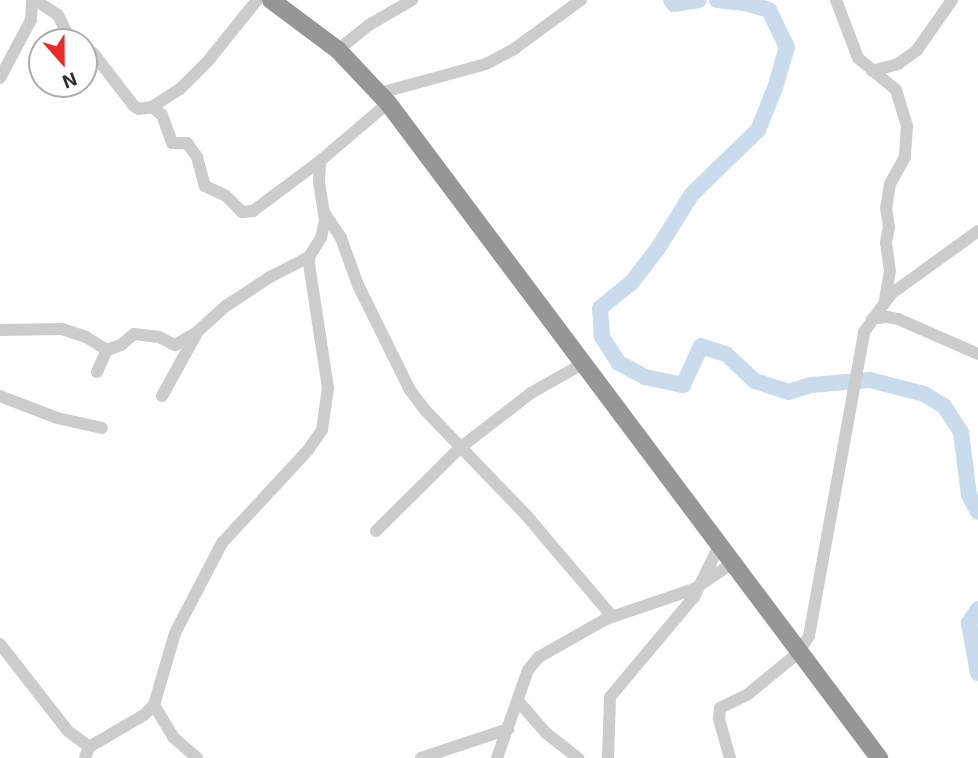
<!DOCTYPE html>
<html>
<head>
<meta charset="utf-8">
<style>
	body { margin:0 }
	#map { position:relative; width:978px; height:758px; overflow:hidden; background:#fff; font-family:"Exo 2",sans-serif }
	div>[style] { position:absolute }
	.river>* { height:16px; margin:-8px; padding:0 8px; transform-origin:8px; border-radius:8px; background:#c8dcee }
	.minor>* { height:12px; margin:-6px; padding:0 6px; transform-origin:6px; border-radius:6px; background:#ccc }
	.highway>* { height:18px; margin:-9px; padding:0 9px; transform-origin:9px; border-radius:9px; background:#969696 }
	span { translate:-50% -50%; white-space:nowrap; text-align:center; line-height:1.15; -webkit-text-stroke:7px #fff; paint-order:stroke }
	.north { position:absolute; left:28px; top:28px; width:70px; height:70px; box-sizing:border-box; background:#fff; border:2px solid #acacac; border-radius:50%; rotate:159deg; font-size:19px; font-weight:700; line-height:28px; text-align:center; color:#2f2f2f }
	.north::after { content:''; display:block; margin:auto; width:24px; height:32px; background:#ee2a29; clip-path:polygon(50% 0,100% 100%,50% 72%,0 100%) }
</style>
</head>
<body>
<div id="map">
	<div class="river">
		<div style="left:671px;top:0;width:5px;rotate:53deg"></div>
		<div style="left:674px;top:4px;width:25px;rotate:-9deg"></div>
		<div style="left:717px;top:0;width:28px;rotate:6deg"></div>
		<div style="left:745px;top:3px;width:25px;rotate:16deg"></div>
		<div style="left:769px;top:10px;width:41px;rotate:64.1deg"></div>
		<div style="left:787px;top:47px;width:43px;rotate:106.3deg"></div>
		<div style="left:775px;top:88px;width:45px;rotate:112deg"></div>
		<div style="left:758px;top:130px;width:92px;rotate:135.9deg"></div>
		<div style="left:692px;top:194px;width:64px;rotate:122.2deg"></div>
		<div style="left:658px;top:248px;width:43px;rotate:127.4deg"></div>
		<div style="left:632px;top:282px;width:41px;rotate:140.9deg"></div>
		<div style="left:600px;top:308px;width:29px;rotate:86deg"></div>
		<div style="left:602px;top:337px;width:31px;rotate:57deg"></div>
		<div style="left:619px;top:363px;width:30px;rotate:28deg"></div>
		<div style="left:645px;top:377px;width:39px;rotate:12deg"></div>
		<div style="left:683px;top:385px;width:43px;rotate:-65.2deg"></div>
		<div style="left:701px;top:346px;width:26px;rotate:18deg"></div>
		<div style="left:726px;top:354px;width:40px;rotate:43deg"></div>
		<div style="left:755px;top:381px;width:35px;rotate:18deg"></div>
		<div style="left:788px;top:392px;width:24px;rotate:-17deg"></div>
		<div style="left:811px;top:385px;width:59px;rotate:-4.8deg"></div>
		<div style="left:870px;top:380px;width:56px;rotate:14.5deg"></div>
		<div style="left:924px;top:394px;width:23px;rotate:31deg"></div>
		<div style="left:944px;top:406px;width:31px;rotate:57deg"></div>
		<div style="left:961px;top:432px;width:64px;rotate:82.8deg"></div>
		<div style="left:969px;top:495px;width:19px;rotate:62deg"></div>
		<div style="left:978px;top:609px;width:17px;rotate:123deg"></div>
		<div style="left:969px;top:623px;width:51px;rotate:79.8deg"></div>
	</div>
	<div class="minor">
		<div style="left:35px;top:0;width:27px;rotate:33deg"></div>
		<div style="left:58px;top:15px;width:30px;rotate:64deg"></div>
		<div style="left:836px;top:0;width:62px;rotate:69.2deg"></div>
		<div style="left:858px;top:58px;width:50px;rotate:40.1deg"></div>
		<div style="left:896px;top:90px;width:38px;rotate:73deg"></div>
		<div style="left:907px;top:126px;width:31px;rotate:94deg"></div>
		<div style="left:905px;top:157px;width:31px;rotate:119deg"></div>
		<div style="left:890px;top:184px;width:24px;rotate:99deg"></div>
		<div style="left:886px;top:208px;width:19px;rotate:81deg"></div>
		<div style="left:889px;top:227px;width:16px;rotate:101deg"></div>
		<div style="left:886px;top:243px;width:28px;rotate:82deg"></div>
		<div style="left:890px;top:271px;width:28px;rotate:100deg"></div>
		<div style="left:84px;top:50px;width:9px;rotate:18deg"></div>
		<div style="left:93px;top:53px;width:67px;rotate:52.3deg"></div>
		<div style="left:134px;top:106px;width:6px;rotate:31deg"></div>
		<div style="left:139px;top:109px;width:13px;rotate:-9deg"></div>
		<div style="left:152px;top:107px;width:33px;rotate:-33deg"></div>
		<div style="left:180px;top:89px;width:40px;rotate:-45deg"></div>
		<div style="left:208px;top:61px;width:78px;rotate:-51.2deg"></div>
		<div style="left:338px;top:50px;width:40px;rotate:-39deg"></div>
		<div style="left:369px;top:25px;width:50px;rotate:-30.2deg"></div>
		<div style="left:872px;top:71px;width:27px;rotate:-15deg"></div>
		<div style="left:898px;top:64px;width:24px;rotate:-36deg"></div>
		<div style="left:917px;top:50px;width:61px;rotate:-55deg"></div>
		<div style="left:0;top:78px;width:66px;rotate:-61.9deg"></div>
		<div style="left:31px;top:20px;width:20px;rotate:-87deg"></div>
		<div style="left:380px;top:93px;width:110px;rotate:-15.3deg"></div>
		<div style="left:486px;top:64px;width:32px;rotate:-28deg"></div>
		<div style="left:514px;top:49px;width:83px;rotate:-36.2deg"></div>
		<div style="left:152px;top:107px;width:13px;rotate:39deg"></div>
		<div style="left:162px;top:115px;width:30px;rotate:70deg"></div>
		<div style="left:172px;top:143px;width:15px"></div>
		<div style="left:187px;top:143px;width:17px;rotate:54deg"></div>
		<div style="left:197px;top:157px;width:30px;rotate:75deg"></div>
		<div style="left:205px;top:186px;width:23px;rotate:25deg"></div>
		<div style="left:226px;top:196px;width:23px;rotate:45deg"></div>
		<div style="left:242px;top:212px;width:11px;rotate:-5deg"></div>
		<div style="left:253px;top:211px;width:84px;rotate:-36.7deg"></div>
		<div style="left:325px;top:214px;width:29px;rotate:56deg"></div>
		<div style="left:341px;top:238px;width:50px;rotate:70.1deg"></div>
		<div style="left:358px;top:285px;width:117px;rotate:63.7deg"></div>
		<div style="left:410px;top:390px;width:26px;rotate:53deg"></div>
		<div style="left:426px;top:411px;width:144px;rotate:46.1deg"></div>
		<div style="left:526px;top:515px;width:133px;rotate:49.6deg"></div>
		<div style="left:872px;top:319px;width:15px;rotate:-8deg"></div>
		<div style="left:887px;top:317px;width:11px;rotate:10deg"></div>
		<div style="left:898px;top:319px;width:87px;rotate:23.6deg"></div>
		<div style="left:0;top:330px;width:62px;rotate:-0.9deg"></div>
		<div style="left:62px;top:329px;width:25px;rotate:18deg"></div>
		<div style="left:86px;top:337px;width:25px;rotate:32deg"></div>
		<div style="left:97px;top:372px;width:24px;rotate:-66deg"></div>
		<div style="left:107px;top:350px;width:15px;rotate:-20deg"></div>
		<div style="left:121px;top:345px;width:17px;rotate:-40deg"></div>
		<div style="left:134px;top:334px;width:25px;rotate:7deg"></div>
		<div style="left:159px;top:337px;width:18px;rotate:27deg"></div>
		<div style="left:175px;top:345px;width:24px;rotate:-30deg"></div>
		<div style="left:0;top:396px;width:61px;rotate:21.1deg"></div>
		<div style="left:57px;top:418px;width:46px;rotate:12.5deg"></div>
		<div style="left:162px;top:396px;width:74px;rotate:-61deg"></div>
		<div style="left:198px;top:331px;width:38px;rotate:-42deg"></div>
		<div style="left:226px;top:306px;width:53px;rotate:-33.4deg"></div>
		<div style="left:270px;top:277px;width:44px;rotate:-27.1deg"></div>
		<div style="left:376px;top:531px;width:120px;rotate:-44.7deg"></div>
		<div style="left:461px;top:447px;width:88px;rotate:-37.6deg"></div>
		<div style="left:531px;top:393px;width:61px;rotate:-29.5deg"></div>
		<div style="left:0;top:644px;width:110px;rotate:52deg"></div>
		<div style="left:68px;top:731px;width:26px;rotate:37deg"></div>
		<div style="left:519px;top:702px;width:41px;rotate:48.9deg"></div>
		<div style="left:546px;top:733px;width:41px;rotate:38deg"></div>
		<div style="left:154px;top:705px;width:37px;rotate:59deg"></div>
		<div style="left:173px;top:737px;width:32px;rotate:41deg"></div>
		<div style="left:85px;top:758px;width:12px;rotate:-70deg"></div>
		<div style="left:89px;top:747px;width:64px;rotate:-30.2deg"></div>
		<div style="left:144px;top:715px;width:14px;rotate:-45deg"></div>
		<div style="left:154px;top:705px;width:75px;rotate:-73.7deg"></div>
		<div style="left:175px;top:633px;width:102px;rotate:-62.4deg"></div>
		<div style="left:222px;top:543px;width:127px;rotate:-47.2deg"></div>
		<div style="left:308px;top:450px;width:24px;rotate:-55deg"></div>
		<div style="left:322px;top:430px;width:42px;rotate:-81.9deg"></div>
		<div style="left:328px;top:388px;width:125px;rotate:-98.7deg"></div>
		<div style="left:309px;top:264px;width:7px;rotate:-90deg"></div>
		<div style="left:309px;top:257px;width:22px;rotate:-58deg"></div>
		<div style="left:321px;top:238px;width:18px;rotate:-77deg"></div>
		<div style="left:325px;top:220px;width:38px;rotate:-99deg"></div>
		<div style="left:319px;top:182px;width:21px;rotate:-87deg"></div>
		<div style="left:320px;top:161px;width:89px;rotate:-40.5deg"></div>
		<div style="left:421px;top:758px;width:92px;rotate:-18.4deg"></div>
		<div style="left:497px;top:758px;width:93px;rotate:-70.6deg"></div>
		<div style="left:528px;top:670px;width:17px;rotate:-50deg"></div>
		<div style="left:539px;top:657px;width:77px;rotate:-29.6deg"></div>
		<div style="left:606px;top:619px;width:93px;rotate:-18.8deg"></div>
		<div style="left:694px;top:589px;width:48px;rotate:-34deg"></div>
		<div style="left:608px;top:758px;width:61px;rotate:-88.1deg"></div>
		<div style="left:610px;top:697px;width:131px;rotate:-50deg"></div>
		<div style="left:694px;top:597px;width:59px;rotate:-63.9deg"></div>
		<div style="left:730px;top:758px;width:41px;rotate:-105.8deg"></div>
		<div style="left:719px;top:719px;width:11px;rotate:-85deg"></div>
		<div style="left:720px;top:708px;width:30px;rotate:-26deg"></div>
		<div style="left:747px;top:695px;width:66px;rotate:-39.5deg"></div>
		<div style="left:798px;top:653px;width:20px;rotate:-57deg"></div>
		<div style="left:809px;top:636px;width:309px;rotate:-79.7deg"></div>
		<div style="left:864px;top:332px;width:47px;rotate:-54.6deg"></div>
		<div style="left:891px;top:294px;width:107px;rotate:-35.9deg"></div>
	</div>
	<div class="highway">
		<div style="left:271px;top:0;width:84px;rotate:36.7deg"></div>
		<div style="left:338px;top:50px;width:73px;rotate:46.7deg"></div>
		<div style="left:388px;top:103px;width:819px;rotate:53.14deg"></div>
	</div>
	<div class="north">N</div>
</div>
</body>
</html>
